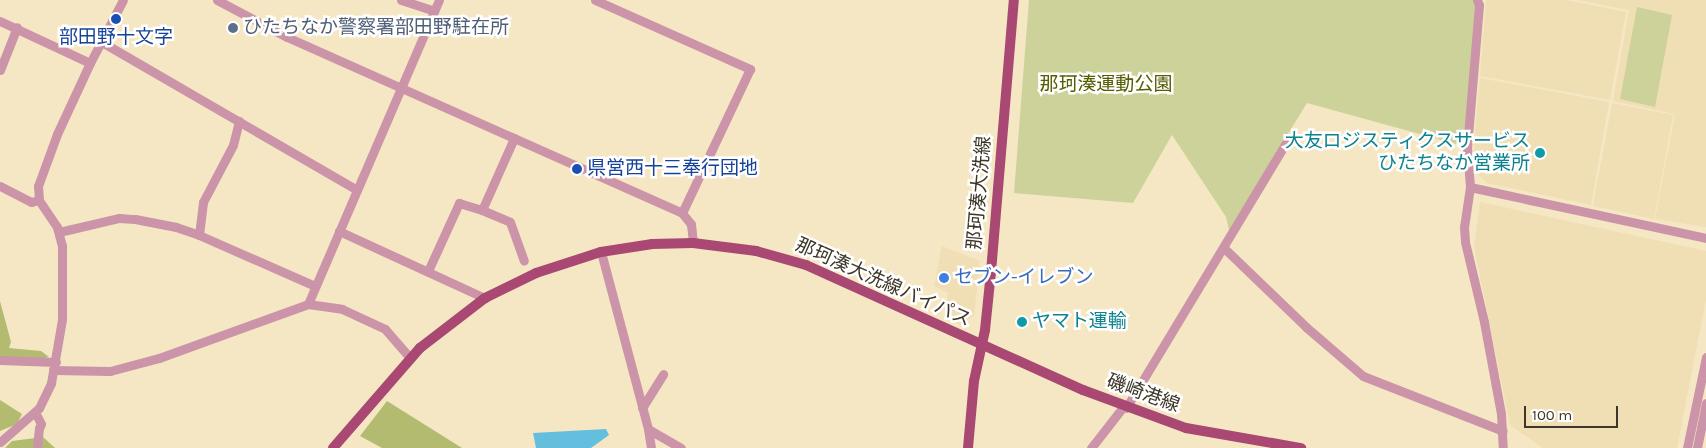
<!DOCTYPE html>
<html>
<head>
<meta charset="utf-8">
<style>
	body { margin:0 }
	#map { position:relative; width:1706px; height:448px; overflow:hidden; background:#f6e7c4; font-family:Karla,"Noto Sans JP",sans-serif }
	div>[style] { position:absolute }
	.built>* { inset:0; background:#f0deb4 }
	.green>* { inset:0; background:#ccd29a }
	.forest>* { inset:0; background:#b3bb70 }
	.water>* { inset:0; background:#64bede }
	.minor>* { height:9px; margin:-4.5px; padding:0 4.5px; transform-origin:4.5px; border-radius:4.5px; background:#cb94a8 }
	.major>* { height:10px; margin:-5px; padding:0 5px; transform-origin:5px; border-radius:5px; background:#a94973 }
	.dots>* { width:14px; height:14px; translate:-50% -50%; box-sizing:border-box; border:2px solid #fff; border-radius:50% }
	span { translate:-50% -50%; white-space:nowrap; text-align:center; line-height:1.15; -webkit-text-stroke:5px #fff; paint-order:stroke }
	.service-label { font-size:19px; color:#4e5e75 }
	.left { translate:0 -50%; text-align:left }
	.transit-label { font-size:19px; color:#164399 }
	.park-label { font-size:19px; color:#575c00 }
	.culture-label { font-size:19px; color:#0d838f }
	.right { translate:-100% -50%; text-align:right }
	.street-label { font-size:19px; color:#3d3729 }
	.shop-label { font-size:19px; color:#366cbe }
	.scale { position:absolute; left:1524px; top:406px; width:94px; height:22px; box-sizing:border-box; border:2px solid #3d3729; border-top:0; padding-left:6px; font-size:15px; line-height:18px; white-space:nowrap; color:#3d3729; -webkit-text-stroke:4px #fff; paint-order:stroke }
</style>
</head>
<body>
<div id="map">
	<div class="built">
		<div style="clip-path:polygon(1486px 0,1566px 0,1626px 12px,1610px 100px,1480px 76px)"></div>
		<div style="clip-path:polygon(1578px 0,1706px 0,1706px 227px,1655px 219px,1675px 114px,1613px 101px,1629px 10px)"></div>
		<div style="clip-path:polygon(1480px 78px,1609px 102px,1591px 205px,1487px 183px,1476px 173px,1474px 142px)"></div>
		<div style="clip-path:polygon(1612px 103px,1673px 115px,1654px 219px,1593px 206px)"></div>
		<div style="clip-path:polygon(1480px 202px,1706px 251px,1706px 299px,1677px 448px,1543px 448px,1510px 425px,1474px 246px)"></div>
		<div style="clip-path:polygon(942px 246px,980px 261px,974px 316px,960px 325px,945px 317px,948px 293px,934px 286px)"></div>
	</div>
	<div class="green">
		<div style="clip-path:polygon(1029px 0,1477px 0,1467px 147px,1307px 103px,1229px 230px,1226px 217px,1172px 135px,1133px 203px,1014px 193px)"></div>
		<div style="clip-path:polygon(1637px 7px,1672px 15px,1655px 107px,1620px 99px)"></div>
	</div>
	<div class="forest">
		<div style="clip-path:polygon(0 301px,11px 342px,9px 348px,41px 351px,49px 357px,40px 359px,0 358px)"></div>
		<div style="clip-path:polygon(0 400px,22px 414px,17px 424px,0 431px)"></div>
		<div style="clip-path:polygon(387px 401px,462px 448px,382px 448px,360px 436px)"></div>
		<div style="clip-path:polygon(43px 437px,55px 448px,5px 448px,12px 441px)"></div>
	</div>
	<div class="water">
		<div style="clip-path:polygon(606px 429px,609px 435px,591px 448px,536px 448px,533px 433px)"></div>
	</div>
	<div class="minor">
		<div style="left:217px;top:0;width:79px;rotate:27.9deg"></div>
		<div style="left:287px;top:37px;width:432px;rotate:24deg"></div>
		<div style="left:682px;top:213px;width:14px;rotate:51deg"></div>
		<div style="left:691px;top:224px;width:19px;rotate:84deg"></div>
		<div style="left:401px;top:0;width:35px;rotate:18deg"></div>
		<div style="left:595px;top:0;width:170px;rotate:24deg"></div>
		<div style="left:750px;top:69px;width:159px;rotate:115.3deg"></div>
		<div style="left:1477px;top:0;width:5px;rotate:68deg"></div>
		<div style="left:1479px;top:5px;width:143px;rotate:94.8deg"></div>
		<div style="left:1467px;top:147px;width:40px;rotate:85.7deg"></div>
		<div style="left:1470px;top:187px;width:40px;rotate:98.5deg"></div>
		<div style="left:1464px;top:227px;width:15px;rotate:86deg"></div>
		<div style="left:1465px;top:242px;width:82px;rotate:76.6deg"></div>
		<div style="left:1484px;top:322px;width:94px;rotate:79.5deg"></div>
		<div style="left:1501px;top:414px;width:34px;rotate:87deg"></div>
		<div style="left:0;top:21px;width:99px;rotate:25deg"></div>
		<div style="left:100px;top:41px;width:297px;rotate:30.1deg"></div>
		<div style="left:0;top:70px;width:46px;rotate:-68.4deg"></div>
		<div style="left:0;top:186px;width:35px;rotate:27deg"></div>
		<div style="left:31px;top:202px;width:8px;rotate:-14deg"></div>
		<div style="left:1470px;top:187px;width:241px;rotate:12.2deg"></div>
		<div style="left:482px;top:210px;width:30px;rotate:23deg"></div>
		<div style="left:510px;top:222px;width:41px;rotate:70.3deg"></div>
		<div style="left:339px;top:231px;width:161px;rotate:24.7deg"></div>
		<div style="left:59px;top:232px;width:62px;rotate:-13.1deg"></div>
		<div style="left:119px;top:218px;width:16px;rotate:4deg"></div>
		<div style="left:135px;top:219px;width:42px;rotate:11deg"></div>
		<div style="left:176px;top:227px;width:24px;rotate:19deg"></div>
		<div style="left:199px;top:235px;width:127px;rotate:23.7deg"></div>
		<div style="left:199px;top:235px;width:33px;rotate:-83deg"></div>
		<div style="left:203px;top:202px;width:64px;rotate:-62.2deg"></div>
		<div style="left:233px;top:145px;width:25px;rotate:-76deg"></div>
		<div style="left:1224px;top:248px;width:114px;rotate:43.9deg"></div>
		<div style="left:1306px;top:327px;width:75px;rotate:40.7deg"></div>
		<div style="left:1363px;top:376px;width:150px;rotate:21.4deg"></div>
		<div style="left:601px;top:252px;width:183px;rotate:75.1deg"></div>
		<div style="left:648px;top:429px;width:19px;rotate:81deg"></div>
		<div style="left:428px;top:271px;width:75px;rotate:-65.5deg"></div>
		<div style="left:459px;top:203px;width:24px;rotate:17deg"></div>
		<div style="left:482px;top:210px;width:79px;rotate:-66deg"></div>
		<div style="left:308px;top:304px;width:34px;rotate:8deg"></div>
		<div style="left:342px;top:309px;width:47px;rotate:24.9deg"></div>
		<div style="left:385px;top:329px;width:38px;rotate:49deg"></div>
		<div style="left:0;top:360px;width:56px;rotate:2deg"></div>
		<div style="left:53px;top:370px;width:57px;rotate:1deg"></div>
		<div style="left:110px;top:371px;width:51px;rotate:-14.9deg"></div>
		<div style="left:159px;top:358px;width:158px;rotate:-19.9deg"></div>
		<div style="left:308px;top:304px;width:331px;rotate:-66.7deg"></div>
		<div style="left:642px;top:408px;width:40px;rotate:-58deg"></div>
		<div style="left:1126px;top:408px;width:315px;rotate:-58.9deg"></div>
		<div style="left:35px;top:412px;width:13px;rotate:63deg"></div>
		<div style="left:41px;top:424px;width:4px;rotate:117deg"></div>
		<div style="left:39px;top:428px;width:20px;rotate:96deg"></div>
		<div style="left:648px;top:429px;width:38px;rotate:30deg"></div>
		<div style="left:0;top:442px;width:52px;rotate:-41.1deg"></div>
		<div style="left:39px;top:408px;width:28px;rotate:-64deg"></div>
		<div style="left:51px;top:383px;width:65px;rotate:-80.2deg"></div>
		<div style="left:62px;top:319px;width:73px;rotate:-90deg"></div>
		<div style="left:62px;top:246px;width:20px;rotate:-105deg"></div>
		<div style="left:57px;top:227px;width:32px;rotate:-124deg"></div>
		<div style="left:39px;top:200px;width:14px;rotate:-94deg"></div>
		<div style="left:38px;top:186px;width:55px;rotate:-69.9deg"></div>
		<div style="left:57px;top:134px;width:78px;rotate:-65.1deg"></div>
		<div style="left:90px;top:63px;width:71px;rotate:-62.4deg"></div>
		<div style="left:1091px;top:448px;width:52px;rotate:-52deg"></div>
		<div style="left:1687px;top:448px;width:93px;rotate:-78.2deg"></div>
		<div style="left:1697px;top:448px;width:46px;rotate:-78.7deg"></div>
	</div>
	<div class="major">
		<div style="left:333px;top:448px;width:133px;rotate:-49deg"></div>
		<div style="left:420px;top:348px;width:82px;rotate:-37.6deg"></div>
		<div style="left:485px;top:298px;width:57px;rotate:-26.1deg"></div>
		<div style="left:536px;top:273px;width:68px;rotate:-17.9deg"></div>
		<div style="left:601px;top:252px;width:52px;rotate:-8.9deg"></div>
		<div style="left:652px;top:244px;width:41px;rotate:-1.4deg"></div>
		<div style="left:693px;top:243px;width:64px;rotate:7.2deg"></div>
		<div style="left:756px;top:251px;width:52px;rotate:15.6deg"></div>
		<div style="left:806px;top:265px;width:304px;rotate:24.3deg"></div>
		<div style="left:1083px;top:390px;width:110px;rotate:20.3deg"></div>
		<div style="left:1186px;top:428px;width:117px;rotate:9.9deg"></div>
		<div style="left:968px;top:448px;width:67px;rotate:-84.9deg"></div>
		<div style="left:974px;top:381px;width:52px;rotate:-77.8deg"></div>
		<div style="left:985px;top:330px;width:58px;rotate:-84.1deg"></div>
		<div style="left:991px;top:272px;width:273px;rotate:-85.2deg"></div>
	</div>
	<div class="dots">
		<div style="left:116px;top:19px;background:#1a4fb4"></div>
		<div style="left:233px;top:28px;background:#5c6f8a"></div>
		<div style="left:1540px;top:153px;background:#0f9aa8"></div>
		<div style="left:577px;top:169px;background:#1a4fb4"></div>
		<div style="left:944px;top:278px;background:#3f7fe0"></div>
		<div style="left:1022px;top:322px;background:#0f9aa8"></div>
	</div>
	<div class="service-label">
		<span class="left" style="left:243px;top:28px">ひたちなか警察署部田野駐在所</span>
	</div>
	<div class="transit-label">
		<span style="left:116px;top:38px">部田野十文字</span>
		<span class="left" style="left:587px;top:169px">県営西十三奉行団地</span>
	</div>
	<div class="park-label">
		<span style="left:1106px;top:85px">那珂湊運動公園</span>
	</div>
	<div class="culture-label">
		<span class="right" style="left:1530px;top:153px">大友ロジスティクスサービス<br>ひたちなか営業所</span>
		<span class="left" style="left:1032px;top:322px">ヤマト運輸</span>
	</div>
	<div class="street-label">
		<span style="left:980px;top:193px;rotate:-85deg">那珂湊大洗線</span>
		<span style="left:883px;top:283px;rotate:24deg">那珂湊大洗線バイパス</span>
		<span style="left:1143px;top:394px;rotate:20deg">磯崎港線</span>
	</div>
	<div class="shop-label">
		<span class="left" style="left:954px;top:278px">セブン-イレブン</span>
	</div>
	<div class="scale">100 m</div>
</div>
</body>
</html>
